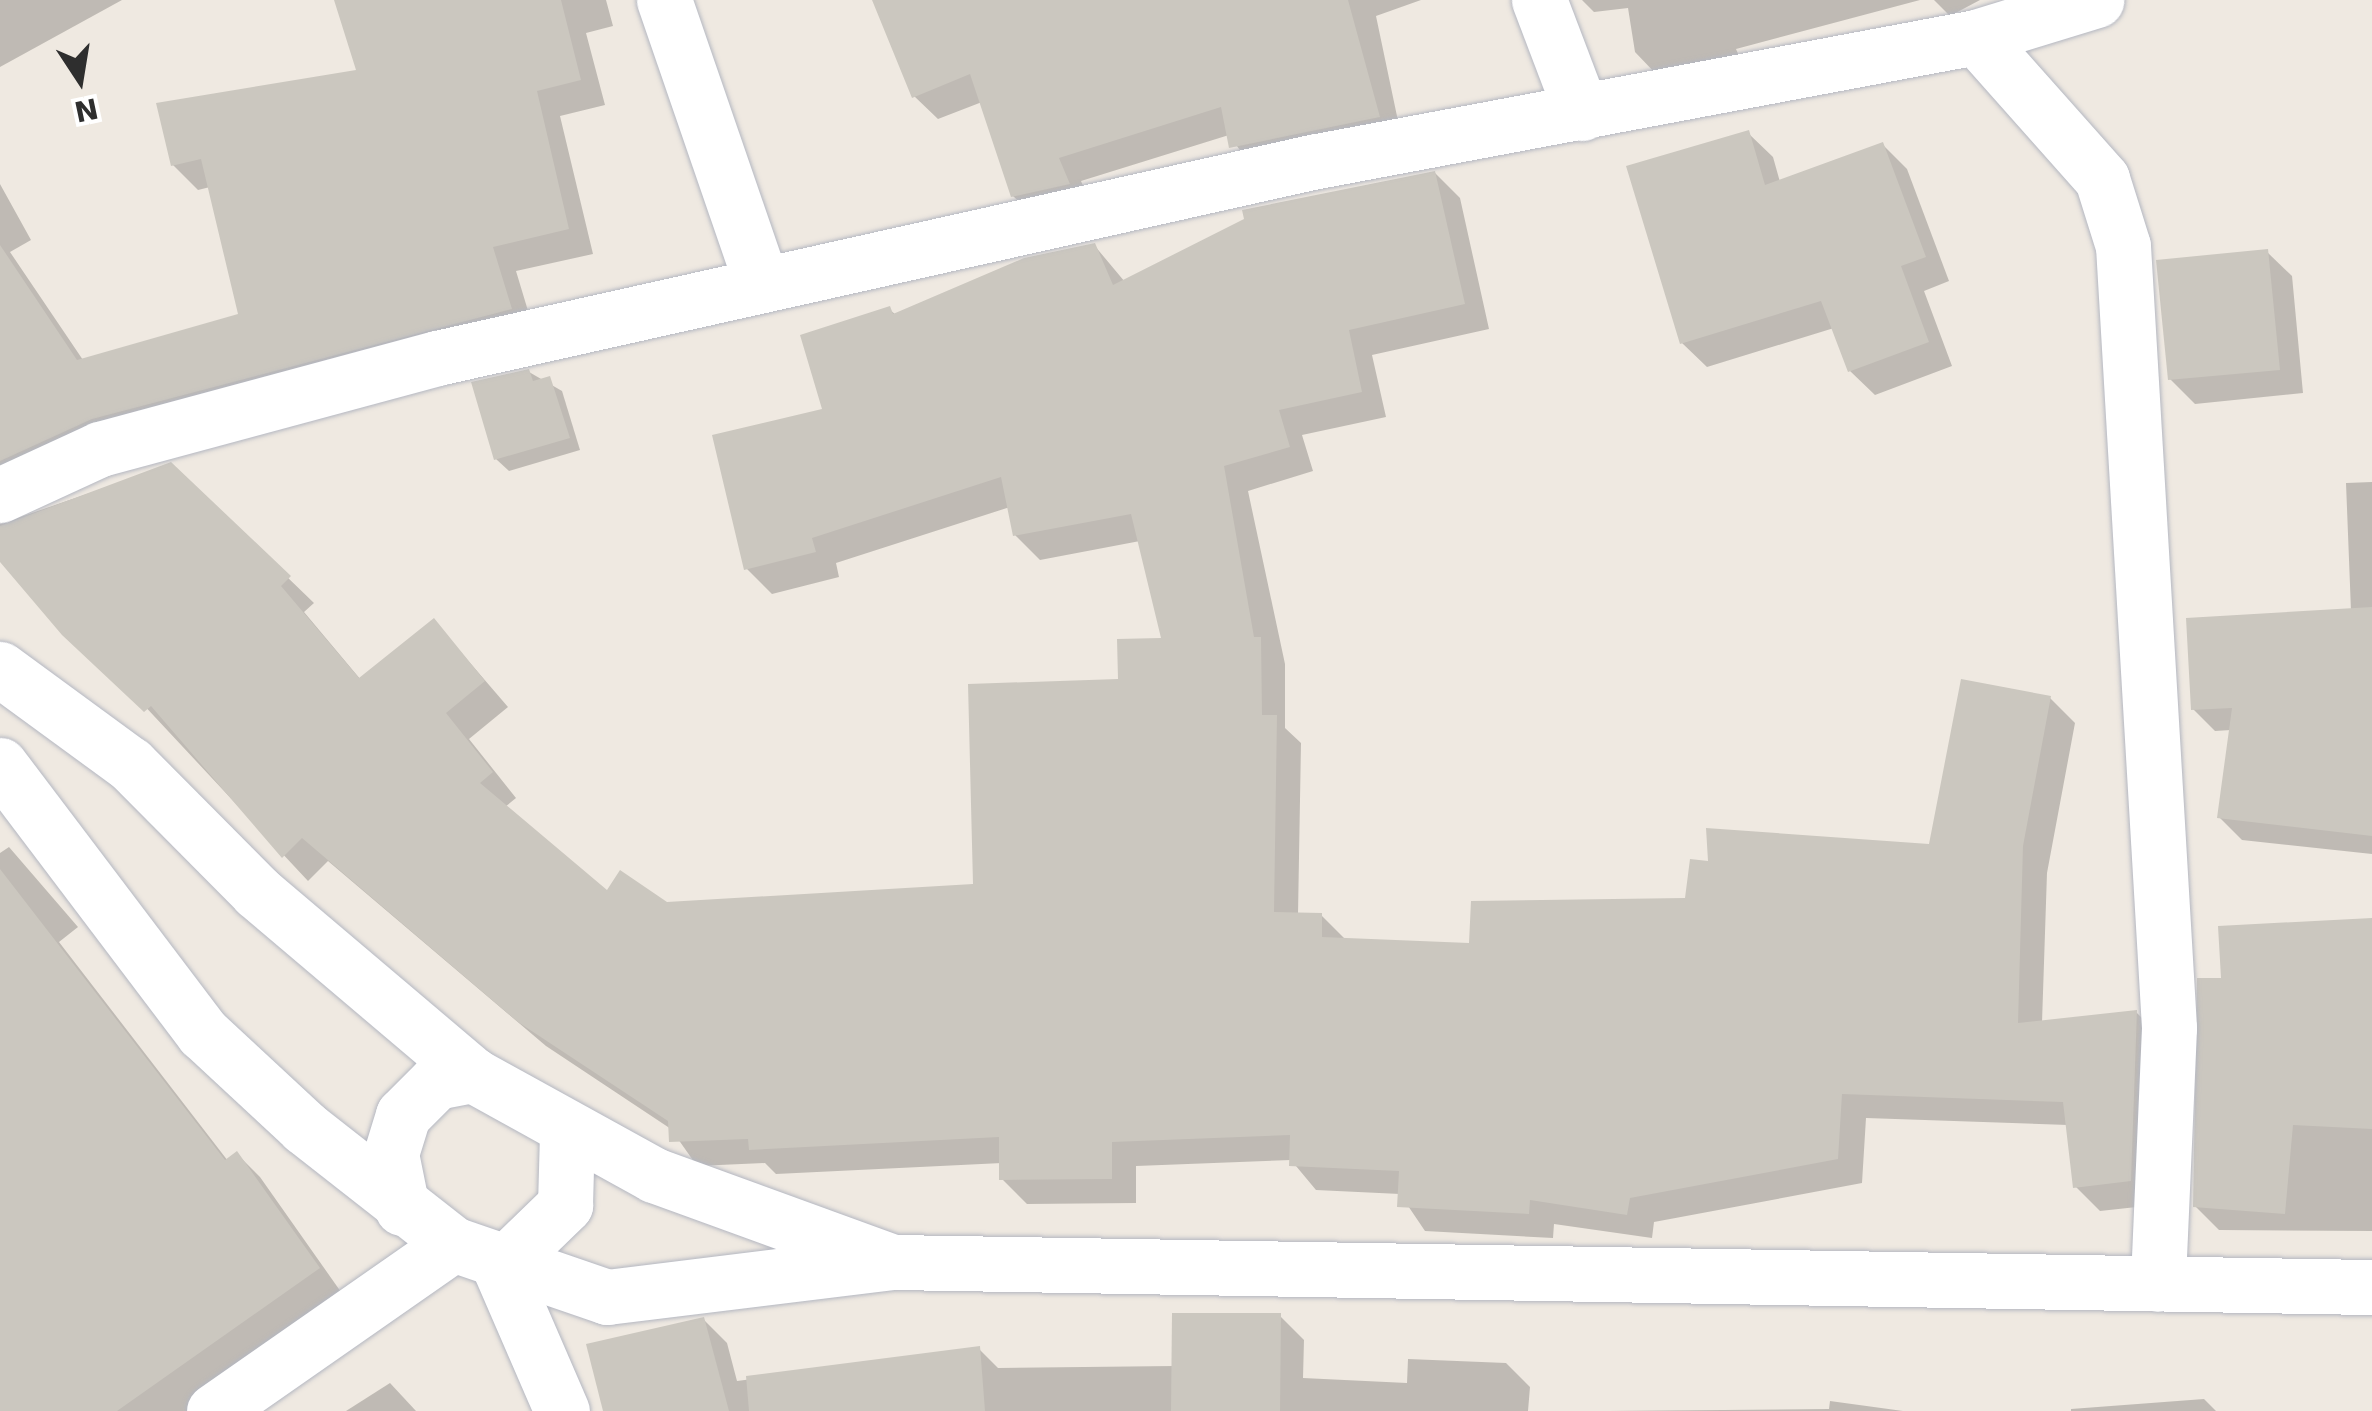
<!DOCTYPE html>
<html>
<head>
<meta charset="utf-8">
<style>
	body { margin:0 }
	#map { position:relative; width:2372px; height:1411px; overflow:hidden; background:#efe9e1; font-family:"DejaVu Sans",sans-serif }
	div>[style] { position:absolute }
	.shadow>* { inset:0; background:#0003 }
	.building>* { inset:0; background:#cbc7bf }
	.roads { filter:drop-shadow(0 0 2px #b4b7c1) drop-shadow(0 0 2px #b4b7c1) }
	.minor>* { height:55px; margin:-27.5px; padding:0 27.5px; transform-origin:27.5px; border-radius:27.5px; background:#fff }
	.secondary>* { height:55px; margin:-27.5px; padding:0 27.5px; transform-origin:27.5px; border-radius:27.5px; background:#fff }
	span { translate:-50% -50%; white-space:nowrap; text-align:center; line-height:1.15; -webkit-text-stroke:8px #fff; paint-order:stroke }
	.north { position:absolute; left:30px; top:30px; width:100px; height:100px; -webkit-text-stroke:8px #fff; paint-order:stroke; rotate:168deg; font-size:28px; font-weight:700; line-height:40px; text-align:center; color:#2e2e2e }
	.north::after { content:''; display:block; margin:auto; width:35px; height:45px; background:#2e2e2e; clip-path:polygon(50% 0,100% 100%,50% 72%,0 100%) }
</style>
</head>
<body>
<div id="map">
	<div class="shadow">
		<div style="clip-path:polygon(0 0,122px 0,0 67px)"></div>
		<div style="clip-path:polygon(336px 0,606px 0,613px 26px,586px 33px,605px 105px,560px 116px,593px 254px,516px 271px,535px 334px,0 501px,0 184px,31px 240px,10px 252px,83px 360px,241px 315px,210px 187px,198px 190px,173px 165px,359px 72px)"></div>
		<div style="clip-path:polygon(874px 0,1421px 0,1376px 16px,1402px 140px,1255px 171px,1229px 135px,1081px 181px,1092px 207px,1037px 219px,1013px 196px,982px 102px,938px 119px,914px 96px)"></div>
		<div style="clip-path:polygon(1582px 0,1920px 0,1736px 49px,1742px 63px,1657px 75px,1635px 52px,1628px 8px,1594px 12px)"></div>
		<div style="clip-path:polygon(1934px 0,1980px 0,1950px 16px)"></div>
		<div style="clip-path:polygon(1748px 133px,1773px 157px,1780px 182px,1882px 144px,1907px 169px,1949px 281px,1924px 291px,1952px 366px,1875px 395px,1850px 371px,1834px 328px,1707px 367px,1682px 343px)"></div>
		<div style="clip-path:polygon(1435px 173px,1460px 198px,1489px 329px,1372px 355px,1386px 417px,1302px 435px,1313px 471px,1248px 491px,1285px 664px,1285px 728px,1301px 743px,1298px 915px,1321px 915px,1347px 941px,1471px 946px,1931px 847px,2050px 698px,2075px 723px,2047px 873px,2042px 1023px,2136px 1012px,2161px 1037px,2155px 1205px,2100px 1211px,2075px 1186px,2068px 1125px,1866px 1118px,1862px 1183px,1654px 1222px,1652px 1238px,1554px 1224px,1553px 1238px,1425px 1231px,1400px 1194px,1316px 1190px,1291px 1160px,1136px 1166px,1136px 1203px,1027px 1204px,1002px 1179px,1002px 1163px,776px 1174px,765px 1163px,697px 1166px,671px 1129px,546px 1046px,328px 861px,308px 881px,0 551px,0 524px,171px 465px,314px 603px,304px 612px,361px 680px,434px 621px,508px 707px,469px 739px,516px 798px,505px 807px,608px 893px,666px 904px,975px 886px,1120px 681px,1165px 641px,1140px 541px,1040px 560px,1015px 535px,1010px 507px,836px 563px,839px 577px,772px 594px,747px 569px,889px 309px,896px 315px,1094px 245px,1125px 282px)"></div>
		<div style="clip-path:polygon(2267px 252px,2292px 276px,2303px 393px,2195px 404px,2170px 379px)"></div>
		<div style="clip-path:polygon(529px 372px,562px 391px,580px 450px,509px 471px,496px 459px)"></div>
		<div style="clip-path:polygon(2372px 482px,2372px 854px,2242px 840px,2220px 818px,2231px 730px,2215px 731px,2193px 709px,2351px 611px,2346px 483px)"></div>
		<div style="clip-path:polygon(9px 847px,78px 927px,59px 942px,228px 1161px,237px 1154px,260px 1177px,341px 1292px,220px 1411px,0 1411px,0 853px)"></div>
		<div style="clip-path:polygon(2372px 921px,2372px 1231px,2219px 1230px,2195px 1206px,2223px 981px)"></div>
		<div style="clip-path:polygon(1280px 1316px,1304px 1340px,1303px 1378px,1407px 1383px,1408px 1359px,1506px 1363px,1530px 1387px,1528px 1411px,605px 1411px,703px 1319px,727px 1343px,737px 1381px,979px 1349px,998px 1368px,1174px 1366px)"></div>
		<div style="clip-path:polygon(390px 1383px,416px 1411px,346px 1411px)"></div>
		<div style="clip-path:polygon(2204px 1399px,2216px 1411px,2071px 1411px,2071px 1409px)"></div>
		<div style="clip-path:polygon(1830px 1401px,1903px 1411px,1608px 1411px,1829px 1409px)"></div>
	</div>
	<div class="building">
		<div style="clip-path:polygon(334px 0,561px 0,581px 80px,537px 91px,569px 229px,493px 247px,512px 309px,92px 419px,0 461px,0 245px,77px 360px,238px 314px,201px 159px,171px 166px,156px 103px,356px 70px)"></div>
		<div style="clip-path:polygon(872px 0,1348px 0,1380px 117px,1229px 148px,1221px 107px,1059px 158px,1070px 184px,1011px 197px,970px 74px,912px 98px)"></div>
		<div style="clip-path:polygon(1749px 130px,1765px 185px,1883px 142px,1926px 257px,1901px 266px,1929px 342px,1848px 372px,1821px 301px,1680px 344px,1626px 166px)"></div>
		<div style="clip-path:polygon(1435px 171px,1465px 304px,1349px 330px,1362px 392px,1279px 410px,1290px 447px,1224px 466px,1254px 637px,1261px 637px,1262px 715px,1277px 715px,1274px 912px,1322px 913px,1322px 937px,1469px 943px,1471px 901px,1685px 898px,1690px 859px,1708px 861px,1706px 828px,1929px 844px,1961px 679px,2051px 696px,2023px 846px,2018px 1023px,2137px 1010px,2131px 1181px,2073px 1188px,2063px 1102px,1842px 1094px,1838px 1159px,1630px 1198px,1627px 1215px,1530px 1200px,1529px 1214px,1397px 1207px,1399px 1171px,1289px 1166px,1290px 1135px,1112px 1142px,1112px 1179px,999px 1180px,999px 1137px,749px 1150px,748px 1139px,669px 1142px,668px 1121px,518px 1022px,302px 838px,282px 858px,151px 706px,144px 712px,62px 635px,0 562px,0 526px,171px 462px,291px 576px,281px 586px,359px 678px,434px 618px,485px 681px,446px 713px,493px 772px,480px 783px,607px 890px,620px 870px,667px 902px,973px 884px,968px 684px,1118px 679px,1117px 639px,1161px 638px,1131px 514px,1013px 536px,1001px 477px,812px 538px,816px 552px,744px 570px,712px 435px,822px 409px,800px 335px,890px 306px,893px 314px,1024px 258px,1095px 243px,1113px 285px,1244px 219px,1242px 210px)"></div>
		<div style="clip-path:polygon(2268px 249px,2280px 370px,2168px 380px,2156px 260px)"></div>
		<div style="clip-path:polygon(529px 369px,533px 381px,550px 376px,570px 438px,494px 460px,471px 382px)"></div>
		<div style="clip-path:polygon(2372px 607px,2372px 836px,2217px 818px,2232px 708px,2191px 710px,2186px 618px)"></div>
		<div style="clip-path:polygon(0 869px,225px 1160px,237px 1151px,320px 1268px,117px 1411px,0 1411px)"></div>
		<div style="clip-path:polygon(2372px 918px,2372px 1129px,2293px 1125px,2285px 1214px,2193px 1207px,2197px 978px,2221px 978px,2218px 926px)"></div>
		<div style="clip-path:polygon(1172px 1313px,1281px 1313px,1280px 1411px,1171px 1411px)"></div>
		<div style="clip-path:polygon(704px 1317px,729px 1411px,603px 1411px,586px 1344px)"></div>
		<div style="clip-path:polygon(980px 1346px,985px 1411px,749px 1411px,746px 1376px)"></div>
	</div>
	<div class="roads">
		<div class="minor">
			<div style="left:664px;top:0;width:301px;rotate:71deg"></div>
			<div style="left:1539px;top:0;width:121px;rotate:69.2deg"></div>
			<div style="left:1976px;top:37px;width:190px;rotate:48.4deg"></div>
			<div style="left:2102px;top:179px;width:70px;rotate:72.6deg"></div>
			<div style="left:2123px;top:246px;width:783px;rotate:86.63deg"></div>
			<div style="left:2169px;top:1028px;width:256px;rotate:92.5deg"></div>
			<div style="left:0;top:495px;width:110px;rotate:-24.7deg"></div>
			<div style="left:100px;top:449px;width:349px;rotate:-15.1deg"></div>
			<div style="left:437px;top:358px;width:897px;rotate:-12.63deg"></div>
			<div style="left:1312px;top:162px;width:676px;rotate:-10.66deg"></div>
			<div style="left:1976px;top:37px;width:126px;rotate:-17.1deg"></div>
			<div style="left:500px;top:1268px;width:156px;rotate:66.6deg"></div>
			<div style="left:214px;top:1411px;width:292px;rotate:-34.9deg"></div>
		</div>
		<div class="secondary">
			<div style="left:0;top:669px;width:161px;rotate:36.2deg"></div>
			<div style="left:130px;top:764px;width:180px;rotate:45.2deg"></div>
			<div style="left:257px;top:892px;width:283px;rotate:40.3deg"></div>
			<div style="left:473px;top:1075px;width:207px;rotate:28.9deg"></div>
			<div style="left:654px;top:1175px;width:251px;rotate:20deg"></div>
			<div style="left:0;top:765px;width:336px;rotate:52.9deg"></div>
			<div style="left:203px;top:1033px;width:138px;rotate:42.9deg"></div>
			<div style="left:304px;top:1127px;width:189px;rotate:38.1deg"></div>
			<div style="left:453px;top:1244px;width:163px;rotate:19deg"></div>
			<div style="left:607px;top:1297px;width:288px;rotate:-7deg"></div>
			<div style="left:893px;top:1262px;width:1479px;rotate:0.97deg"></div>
			<div style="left:402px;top:1208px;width:55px;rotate:-101.5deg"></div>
			<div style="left:391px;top:1154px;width:41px;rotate:-72.9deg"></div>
			<div style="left:403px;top:1115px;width:47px;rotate:-45deg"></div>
			<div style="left:436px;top:1082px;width:38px;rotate:-11deg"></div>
			<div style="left:500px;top:1268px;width:91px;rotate:-44.1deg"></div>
			<div style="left:565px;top:1205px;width:71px;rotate:-88.4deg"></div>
		</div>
	</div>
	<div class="north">N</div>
</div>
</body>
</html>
